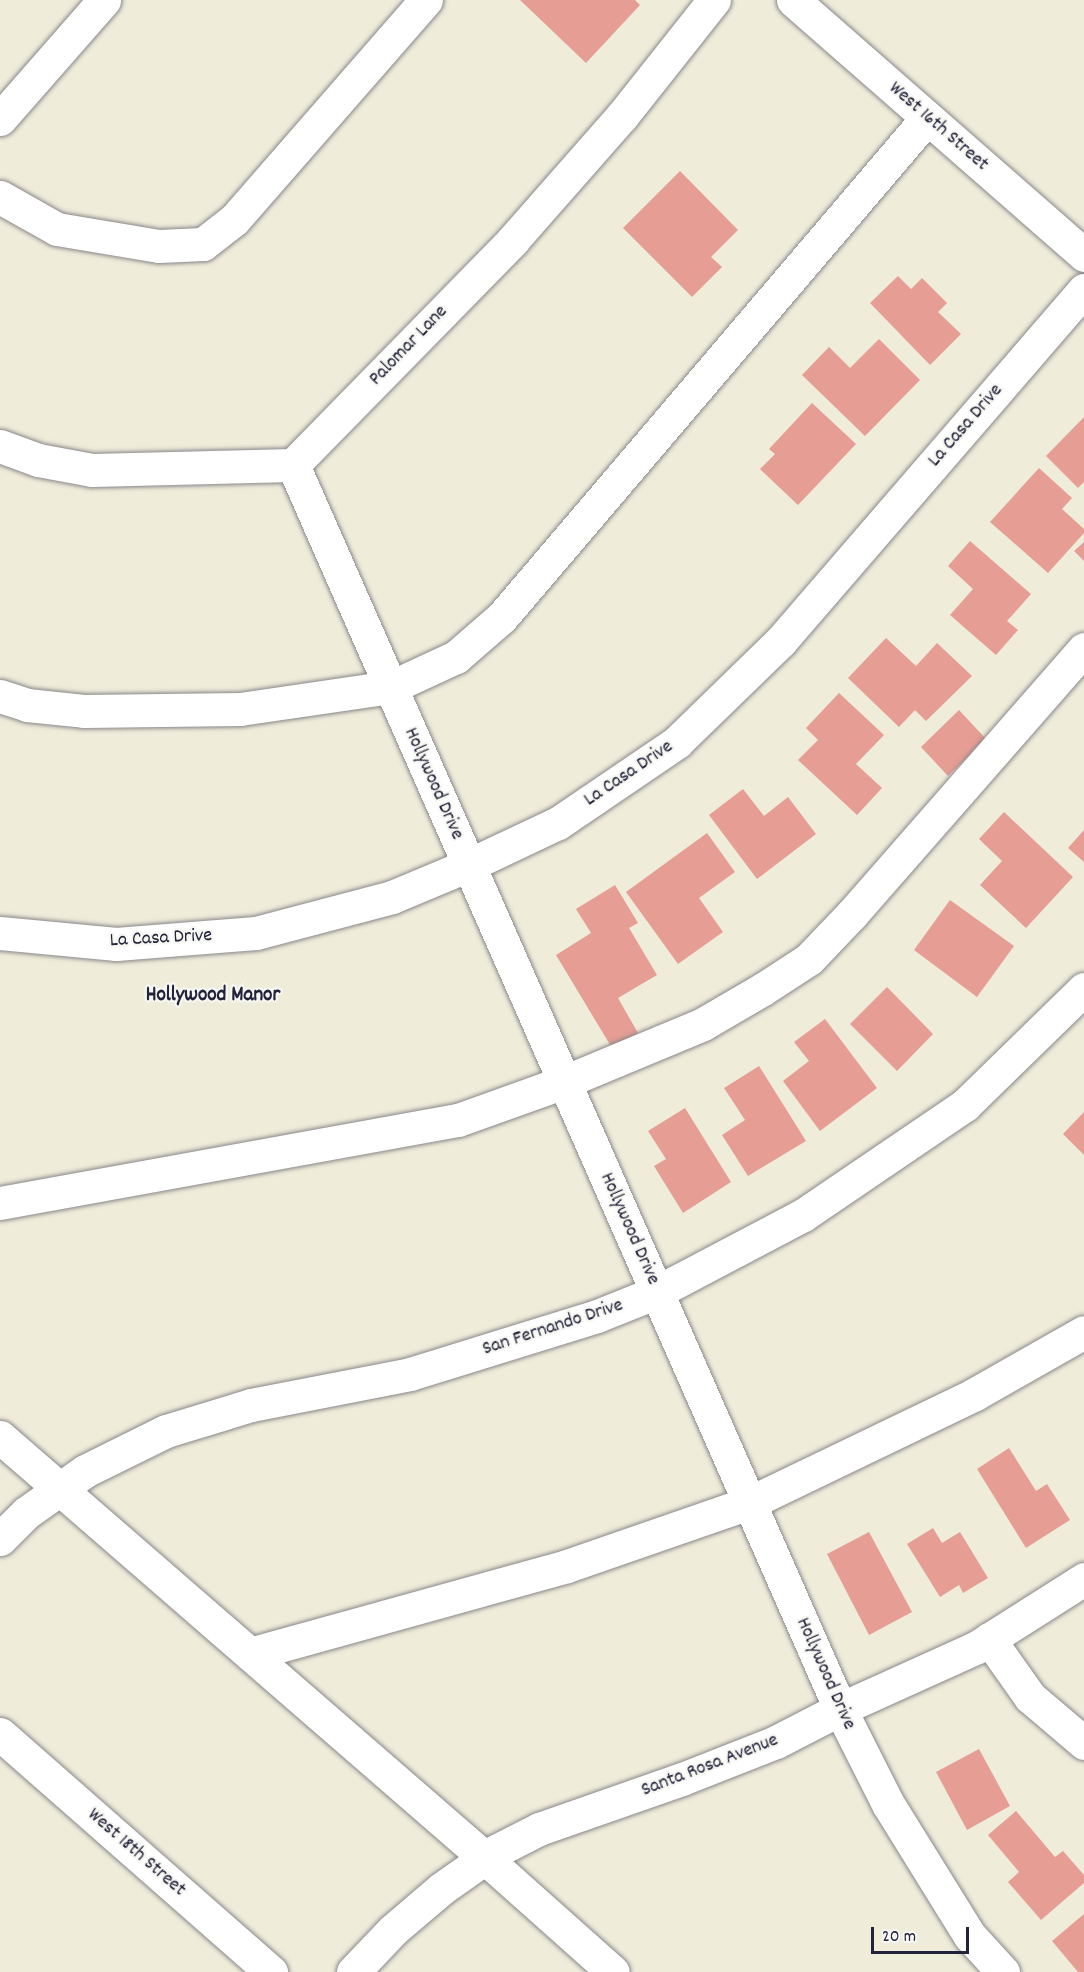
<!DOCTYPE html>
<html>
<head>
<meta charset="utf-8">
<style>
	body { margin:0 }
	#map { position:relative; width:1084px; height:1972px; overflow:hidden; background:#f0ecda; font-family:Dekko,sans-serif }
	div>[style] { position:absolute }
	.building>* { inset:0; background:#e69d93 }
	.roads { filter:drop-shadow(0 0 2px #89878a) drop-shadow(0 0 2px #89878a) }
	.minor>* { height:33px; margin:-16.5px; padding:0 16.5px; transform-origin:16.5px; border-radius:16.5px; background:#fff }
	.major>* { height:33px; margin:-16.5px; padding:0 16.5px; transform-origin:16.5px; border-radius:16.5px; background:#fff }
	span { translate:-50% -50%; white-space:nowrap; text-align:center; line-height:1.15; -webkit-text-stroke:4.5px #f6f6f2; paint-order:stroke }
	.street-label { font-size:20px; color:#22223b }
	.neighbourhood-label { font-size:21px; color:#22223b; font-weight:700 }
	.scale { position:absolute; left:871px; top:1927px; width:98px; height:27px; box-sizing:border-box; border:3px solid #22223b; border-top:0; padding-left:8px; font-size:18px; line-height:21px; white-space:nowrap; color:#22223b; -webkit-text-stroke:4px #f6f6f2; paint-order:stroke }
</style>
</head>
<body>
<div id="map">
	<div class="building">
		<div style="clip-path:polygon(520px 0,635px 0,640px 5px,586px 63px)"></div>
		<div style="clip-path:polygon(680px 171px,738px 230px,711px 257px,722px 267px,692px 297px,623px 228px)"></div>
		<div style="clip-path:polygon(898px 276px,911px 289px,922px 278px,947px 303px,938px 312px,961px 334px,930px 365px,870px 303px)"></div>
		<div style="clip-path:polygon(879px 339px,920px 380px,865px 436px,802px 375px,829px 347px,850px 368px)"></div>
		<div style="clip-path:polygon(812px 403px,856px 444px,798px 505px,760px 469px,775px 454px,769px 449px)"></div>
		<div style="clip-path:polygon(1084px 417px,1084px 482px,1078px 488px,1046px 456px)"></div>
		<div style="clip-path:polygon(1039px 468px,1072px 498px,1062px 509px,1084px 529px,1084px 533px,1048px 573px,990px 522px)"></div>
		<div style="clip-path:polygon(970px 541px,1031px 594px,1007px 621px,1018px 630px,996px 655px,950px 615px,973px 589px,948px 566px)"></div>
		<div style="clip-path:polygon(1084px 542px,1084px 561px,1074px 551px)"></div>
		<div style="clip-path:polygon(886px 638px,916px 666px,937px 643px,972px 676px,926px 721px,915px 710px,899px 727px,848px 678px)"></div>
		<div style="clip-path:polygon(839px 693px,884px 735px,856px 764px,882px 788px,857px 815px,798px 760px,818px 740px,806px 728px)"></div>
		<div style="clip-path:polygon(959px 710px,986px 739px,948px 776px,921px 747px)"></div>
		<div style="clip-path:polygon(743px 789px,764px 816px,788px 797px,816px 834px,757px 879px,709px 815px)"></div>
		<div style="clip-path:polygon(1004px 812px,1073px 877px,1026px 928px,980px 885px,1002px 861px,979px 839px)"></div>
		<div style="clip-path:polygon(1084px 830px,1084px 862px,1068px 848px)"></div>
		<div style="clip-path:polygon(707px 833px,735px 872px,699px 898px,723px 932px,678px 964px,626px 892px)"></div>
		<div style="clip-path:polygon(615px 885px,638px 923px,629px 928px,657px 975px,618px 998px,638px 1033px,612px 1048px,556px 955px,591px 933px,576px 909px)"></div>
		<div style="clip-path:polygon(950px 900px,1014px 946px,977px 997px,914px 950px)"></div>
		<div style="clip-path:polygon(887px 987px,933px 1034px,897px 1071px,850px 1024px)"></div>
		<div style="clip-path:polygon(825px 1019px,877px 1088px,820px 1131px,783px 1081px,809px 1061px,794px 1042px)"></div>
		<div style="clip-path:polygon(759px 1066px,806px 1141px,748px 1176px,722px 1135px,745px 1120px,724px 1088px)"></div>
		<div style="clip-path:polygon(685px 1108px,731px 1182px,683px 1213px,654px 1166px,666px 1159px,648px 1131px)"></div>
		<div style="clip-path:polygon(1084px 1112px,1084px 1155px,1063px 1134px)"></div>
		<div style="clip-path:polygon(1009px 1448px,1036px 1491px,1047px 1484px,1070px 1520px,1026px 1548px,977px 1469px)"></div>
		<div style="clip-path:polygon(933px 1528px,942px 1543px,960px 1532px,988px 1578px,963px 1593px,959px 1585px,940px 1597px,907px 1544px)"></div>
		<div style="clip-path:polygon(869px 1532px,912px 1612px,869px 1635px,827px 1554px)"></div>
		<div style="clip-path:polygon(979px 1749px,1010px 1806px,967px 1830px,936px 1772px)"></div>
		<div style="clip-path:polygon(1016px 1811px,1055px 1857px,1063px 1851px,1084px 1875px,1084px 1883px,1041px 1920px,1008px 1882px,1019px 1872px,988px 1835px)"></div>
		<div style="clip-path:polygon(1084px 1914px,1084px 1972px,1078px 1972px,1052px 1941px)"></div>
	</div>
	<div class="roads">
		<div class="minor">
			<div style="left:0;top:119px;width:158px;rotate:-48.8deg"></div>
			<div style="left:0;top:197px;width:65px;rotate:29.3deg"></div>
			<div style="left:57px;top:229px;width:103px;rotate:9.5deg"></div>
			<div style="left:159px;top:246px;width:44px;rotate:-2.6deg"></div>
			<div style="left:203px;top:244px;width:39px;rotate:-38deg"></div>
			<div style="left:234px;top:220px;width:292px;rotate:-48.9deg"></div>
			<div style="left:0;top:446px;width:40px;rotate:20.2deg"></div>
			<div style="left:38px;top:460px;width:55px;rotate:10.5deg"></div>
			<div style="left:92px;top:470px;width:201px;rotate:-1.4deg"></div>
			<div style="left:293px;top:465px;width:315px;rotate:-45.6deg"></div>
			<div style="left:513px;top:240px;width:165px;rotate:-48.7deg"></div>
			<div style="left:622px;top:116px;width:148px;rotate:-51.6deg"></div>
			<div style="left:293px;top:465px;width:1359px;rotate:66.26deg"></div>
			<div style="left:840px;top:1709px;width:106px;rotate:63.2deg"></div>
			<div style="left:888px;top:1804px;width:155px;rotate:58.2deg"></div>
			<div style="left:970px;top:1936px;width:49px;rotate:47.5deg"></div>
			<div style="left:0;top:696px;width:28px;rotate:18deg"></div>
			<div style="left:27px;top:705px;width:57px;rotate:6deg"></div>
			<div style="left:84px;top:711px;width:156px;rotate:-0.7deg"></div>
			<div style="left:240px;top:709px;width:153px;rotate:-8.3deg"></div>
			<div style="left:391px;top:687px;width:72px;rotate:-24.8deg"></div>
			<div style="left:456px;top:657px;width:61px;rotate:-41deg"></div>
			<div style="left:502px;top:617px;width:655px;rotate:-49.58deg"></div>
			<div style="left:0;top:933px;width:117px;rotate:5.4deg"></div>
			<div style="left:116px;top:944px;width:140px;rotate:-4.5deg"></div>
			<div style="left:256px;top:933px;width:141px;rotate:-14.8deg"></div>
			<div style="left:392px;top:897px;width:83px;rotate:-22.6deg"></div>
			<div style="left:469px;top:865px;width:98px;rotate:-25.3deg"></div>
			<div style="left:558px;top:823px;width:144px;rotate:-34.2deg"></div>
			<div style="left:677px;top:742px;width:144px;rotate:-44.2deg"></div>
			<div style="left:780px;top:642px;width:465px;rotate:-49.2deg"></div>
			<div style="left:0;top:1203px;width:465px;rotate:-10.3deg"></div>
			<div style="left:458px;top:1120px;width:113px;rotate:-19.7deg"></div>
			<div style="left:564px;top:1082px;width:151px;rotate:-22.6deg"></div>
			<div style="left:703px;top:1024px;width:69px;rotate:-30.3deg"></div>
			<div style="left:763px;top:989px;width:55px;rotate:-33.1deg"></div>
			<div style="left:809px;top:959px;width:62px;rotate:-46.3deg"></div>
			<div style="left:852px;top:914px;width:352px;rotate:-48.8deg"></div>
			<div style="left:0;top:1437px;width:642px;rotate:40.96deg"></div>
			<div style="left:485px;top:1858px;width:171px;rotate:41.7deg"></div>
			<div style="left:0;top:1539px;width:37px;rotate:-45deg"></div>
			<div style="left:26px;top:1513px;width:72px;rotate:-35.4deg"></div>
			<div style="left:85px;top:1471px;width:90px;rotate:-26.3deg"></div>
			<div style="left:166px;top:1431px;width:89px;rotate:-17deg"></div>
			<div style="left:251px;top:1405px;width:162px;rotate:-11deg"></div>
			<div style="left:410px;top:1374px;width:196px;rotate:-17.2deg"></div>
			<div style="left:597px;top:1316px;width:65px;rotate:-21.8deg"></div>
			<div style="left:657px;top:1292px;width:165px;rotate:-27.8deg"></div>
			<div style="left:803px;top:1215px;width:196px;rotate:-34.2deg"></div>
			<div style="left:965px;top:1105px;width:166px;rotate:-44.3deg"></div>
			<div style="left:989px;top:1639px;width:71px;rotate:54.7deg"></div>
			<div style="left:1030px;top:1697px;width:71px;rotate:40.4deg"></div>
			<div style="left:250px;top:1654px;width:329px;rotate:-15.5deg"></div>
			<div style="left:567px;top:1566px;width:193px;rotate:-19.1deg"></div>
			<div style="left:749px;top:1503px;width:251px;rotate:-25.7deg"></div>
			<div style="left:975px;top:1394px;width:125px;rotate:-29.6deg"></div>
			<div style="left:0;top:1734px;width:361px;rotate:41.3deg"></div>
			<div style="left:353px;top:1972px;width:58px;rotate:-46.4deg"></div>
			<div style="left:393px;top:1930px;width:63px;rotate:-40.5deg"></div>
			<div style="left:441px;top:1889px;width:62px;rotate:-35.2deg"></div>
			<div style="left:492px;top:1853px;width:53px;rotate:-27.1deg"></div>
			<div style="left:539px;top:1829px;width:151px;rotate:-19.3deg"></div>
			<div style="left:682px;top:1779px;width:101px;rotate:-21.5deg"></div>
			<div style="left:776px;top:1742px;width:72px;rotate:-27.3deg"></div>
			<div style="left:840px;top:1709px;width:150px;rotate:-24.3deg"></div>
			<div style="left:977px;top:1647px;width:127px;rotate:-32.4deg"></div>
		</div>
		<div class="major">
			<div style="left:793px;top:0;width:387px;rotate:41.2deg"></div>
		</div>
	</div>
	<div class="street-label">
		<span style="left:938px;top:127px;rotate:41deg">West 16th Street</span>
		<span style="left:409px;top:346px;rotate:-46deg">Palomar Lane</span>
		<span style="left:966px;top:426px;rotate:-49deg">La Casa Drive</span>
		<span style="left:629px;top:774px;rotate:-34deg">La Casa Drive</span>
		<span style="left:433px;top:784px;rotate:66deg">Hollywood Drive</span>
		<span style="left:161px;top:939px;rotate:-3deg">La Casa Drive</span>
		<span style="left:629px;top:1229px;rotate:66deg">Hollywood Drive</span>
		<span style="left:553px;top:1328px;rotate:-18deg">San Fernando Drive</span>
		<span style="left:825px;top:1674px;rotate:66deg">Hollywood Drive</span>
		<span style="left:710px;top:1766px;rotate:-21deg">Santa Rosa Avenue</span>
		<span style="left:136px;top:1853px;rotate:41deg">West 18th Street</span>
	</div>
	<div class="neighbourhood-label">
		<span style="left:213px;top:996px">Hollywood Manor</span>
	</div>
	<div class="scale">20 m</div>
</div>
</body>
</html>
